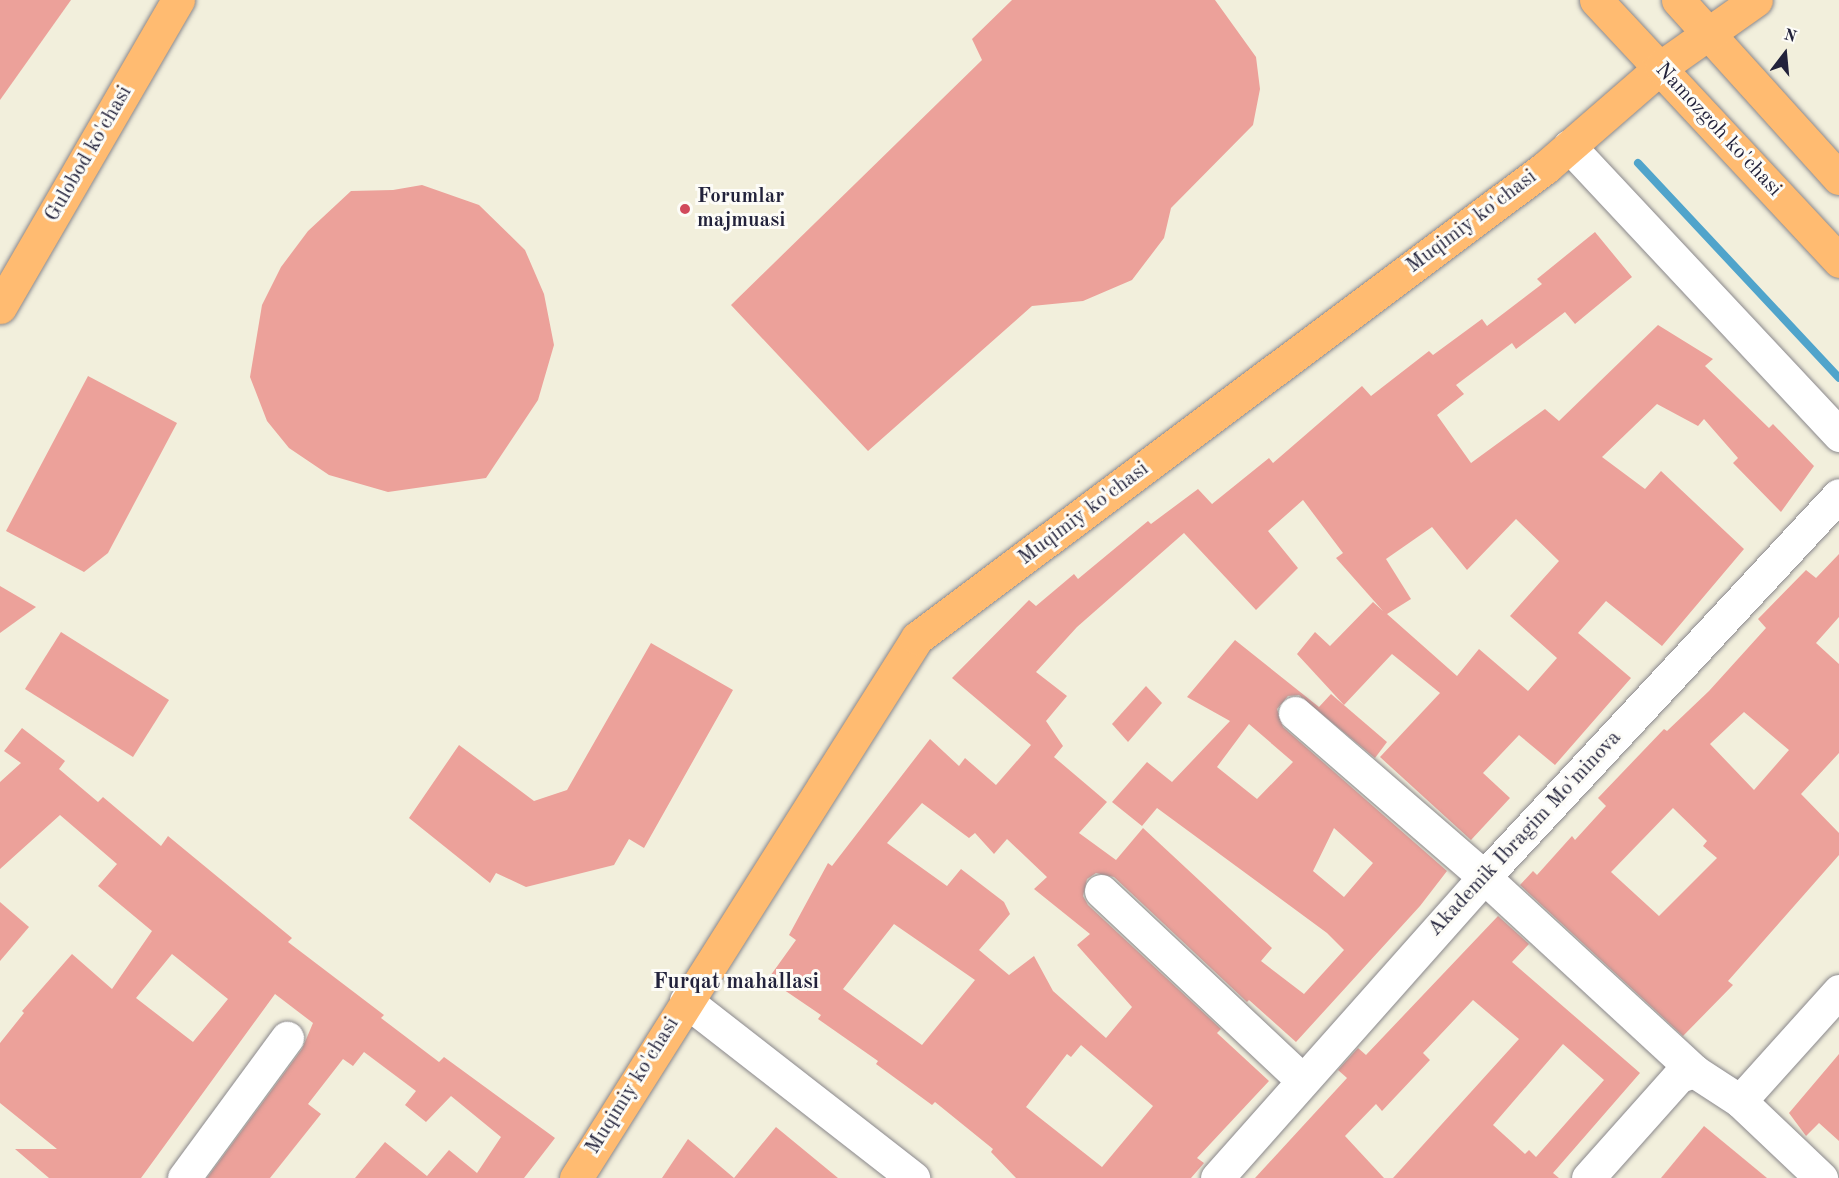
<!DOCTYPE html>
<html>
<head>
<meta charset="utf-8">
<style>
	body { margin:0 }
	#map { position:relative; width:1839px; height:1178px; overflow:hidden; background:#f2efdc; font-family:"Old Standard TT",serif }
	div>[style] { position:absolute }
	.stream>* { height:8px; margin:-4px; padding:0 4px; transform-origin:4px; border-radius:4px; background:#50a4cb }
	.building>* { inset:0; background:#eca19a }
	.roads { filter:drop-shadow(0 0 2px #8a888c) drop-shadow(0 0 2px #8a888c) }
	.minor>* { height:33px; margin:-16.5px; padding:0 16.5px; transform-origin:16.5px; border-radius:16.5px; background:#fff }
	.major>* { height:33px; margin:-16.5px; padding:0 16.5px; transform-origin:16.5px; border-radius:16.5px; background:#ffbb71 }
	.dots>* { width:16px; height:16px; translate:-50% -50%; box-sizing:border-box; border:3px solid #fdfcf7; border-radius:50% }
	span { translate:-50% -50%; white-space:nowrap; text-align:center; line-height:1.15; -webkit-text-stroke:6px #fdfcf7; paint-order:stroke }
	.street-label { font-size:21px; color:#22223b }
	.poi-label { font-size:21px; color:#22223b; font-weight:700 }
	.left { translate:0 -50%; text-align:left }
	.neighbourhood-label { font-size:22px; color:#22223b; font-weight:700 }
	.north { position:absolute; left:1755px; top:24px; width:60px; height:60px; -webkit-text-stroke:4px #fdfcf7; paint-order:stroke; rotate:16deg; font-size:16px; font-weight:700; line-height:24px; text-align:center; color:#22223b }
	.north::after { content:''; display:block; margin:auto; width:21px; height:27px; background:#22223b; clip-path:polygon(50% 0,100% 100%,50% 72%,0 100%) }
</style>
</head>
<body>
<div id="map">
	<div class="stream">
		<div style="left:1638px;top:163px;width:294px;rotate:46.9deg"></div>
	</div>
	<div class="building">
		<div style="clip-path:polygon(0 0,71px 0,0 100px)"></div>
		<div style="clip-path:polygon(1012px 0,1215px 0,1256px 57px,1260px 89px,1253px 125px,1171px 208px,1164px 238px,1132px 280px,1083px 301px,1032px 306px,868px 451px,731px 305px,982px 60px,972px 39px)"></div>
		<div style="clip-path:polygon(422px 185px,479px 205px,525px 250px,544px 294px,554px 345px,538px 400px,486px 478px,388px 492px,329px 475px,289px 448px,267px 421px,250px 377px,262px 305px,281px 267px,308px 231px,351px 191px,393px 190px)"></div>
		<div style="clip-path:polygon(evenodd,1595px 232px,1632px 277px,1575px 324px,1565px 312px,1516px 349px,1512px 343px,1456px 385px,1464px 394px,1437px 415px,1471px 463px,1545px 409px,1559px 421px,1658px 325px,1713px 359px,1705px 366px,1769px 428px,1773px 424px,1814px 466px,1781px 512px,1733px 463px,1738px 458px,1704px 419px,1698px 426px,1657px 404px,1602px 457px,1645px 489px,1661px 471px,1744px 549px,1662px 646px,1606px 601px,1578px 633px,1631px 678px,1555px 765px,1519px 735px,1483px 773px,1510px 798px,1471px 840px,1380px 757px,1440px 693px,1392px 654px,1344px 705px,1297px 654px,1315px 632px,1330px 646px,1373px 602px,1383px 611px,1336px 558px,1343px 553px,1303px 500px,1268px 531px,1298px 568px,1256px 610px,1184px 533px,1077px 627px,1036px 672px,1067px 696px,1046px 721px,1063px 746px,1054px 757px,1107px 802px,1079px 833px,1116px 860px,1143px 828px,1272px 948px,1261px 961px,1304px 994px,1344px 950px,1327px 933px,1157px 808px,1142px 826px,1112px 802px,1147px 762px,1172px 782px,1230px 721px,1187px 697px,1235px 640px,1319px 707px,1331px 694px,1387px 742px,1375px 758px,1299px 695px,1288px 696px,1277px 709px,1283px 727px,1447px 871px,1420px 906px,1296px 1042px,1249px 1000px,1247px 1002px,1114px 877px,1096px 873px,1087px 879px,1083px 896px,1088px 905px,1221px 1029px,1217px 1033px,1269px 1081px,1197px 1158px,1204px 1163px,1191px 1178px,1016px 1178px,991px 1152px,993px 1149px,935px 1102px,932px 1105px,876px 1064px,878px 1061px,818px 1019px,821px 1015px,768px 979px,796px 940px,789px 935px,828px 863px,832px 866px,930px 739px,959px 766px,965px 758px,996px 785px,1031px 745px,952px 678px,1029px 600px,1036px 606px,1074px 574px,1078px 579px,1148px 521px,1151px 524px,1198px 489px,1212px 504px,1269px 458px,1273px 463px,1362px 386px,1371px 396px,1429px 351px,1433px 355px,1482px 319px,1487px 326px,1542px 284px,1537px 279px,1595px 232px,1516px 519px,1559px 561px,1510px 616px,1557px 658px,1528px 691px,1479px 649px,1457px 676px,1387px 614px,1411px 599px,1386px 559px,1432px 527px,1467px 570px,1516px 519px,1595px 232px,1249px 724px,1293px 762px,1257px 799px,1217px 767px,1249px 724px,1595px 232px,922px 803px,969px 838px,975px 833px,994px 854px,1007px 839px,1047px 877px,1034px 889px,1090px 934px,1077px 945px,1132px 1007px,1106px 1038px,1053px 991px,1034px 956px,1009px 975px,979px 950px,1010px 914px,1004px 902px,961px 869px,947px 886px,887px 843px,922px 803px,1595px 232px,1334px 828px,1373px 863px,1344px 897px,1313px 871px,1334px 828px,1595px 232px,894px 924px,975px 980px,922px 1045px,843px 989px,894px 924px,1595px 232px,1081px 1045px,1153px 1106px,1102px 1167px,1026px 1107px,1067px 1054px,1071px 1057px,1081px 1045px)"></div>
		<div style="clip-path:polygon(88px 376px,177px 423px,108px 553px,84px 572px,6px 531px)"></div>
		<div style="clip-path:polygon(evenodd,1839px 554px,1839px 617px,1816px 643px,1839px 664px,1839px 753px,1801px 794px,1839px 833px,1839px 855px,1728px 981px,1733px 985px,1683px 1036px,1520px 885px,1533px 871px,1537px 875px,1572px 836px,1575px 840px,1606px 806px,1598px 798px,1664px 729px,1667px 731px,1709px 691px,1766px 628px,1758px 619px,1806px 570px,1816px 578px,1839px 554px,1744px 712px,1789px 750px,1754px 790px,1710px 744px,1744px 712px,1839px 554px,1673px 808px,1707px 841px,1703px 846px,1717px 858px,1659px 916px,1611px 872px,1673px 808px)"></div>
		<div style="clip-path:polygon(0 586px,36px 607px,0 633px)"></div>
		<div style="clip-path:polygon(61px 632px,169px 700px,133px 757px,25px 689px)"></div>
		<div style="clip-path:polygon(651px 643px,733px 690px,644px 848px,629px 839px,614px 865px,526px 887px,496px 873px,490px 883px,409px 818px,459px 745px,534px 801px,567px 790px)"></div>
		<div style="clip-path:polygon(1146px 686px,1162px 703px,1128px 742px,1112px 724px)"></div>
		<div style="clip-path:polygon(evenodd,22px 728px,65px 761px,59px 769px,98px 802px,103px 797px,161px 846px,168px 836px,292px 938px,288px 942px,384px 1015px,381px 1018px,439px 1062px,444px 1057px,555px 1138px,524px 1178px,355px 1178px,385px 1142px,427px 1176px,449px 1150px,477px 1173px,501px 1137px,451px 1096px,426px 1122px,405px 1105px,416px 1091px,364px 1052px,353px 1066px,343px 1059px,308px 1104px,321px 1114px,270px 1178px,207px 1178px,302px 1049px,313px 1023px,275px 994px,141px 1178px,49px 1178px,15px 1149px,57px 1149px,0 1103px,0 1043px,24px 1013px,22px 1011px,72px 954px,112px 989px,152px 931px,98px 886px,117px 864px,60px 815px,0 869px,0 782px,21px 763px,4px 751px,22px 728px,172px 954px,228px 999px,193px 1042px,136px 998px,172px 954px)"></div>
		<div style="clip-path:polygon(0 902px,29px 927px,0 961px)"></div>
		<div style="clip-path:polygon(evenodd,1498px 916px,1529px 944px,1512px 962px,1640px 1073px,1553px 1173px,1559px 1178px,1393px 1178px,1519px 1039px,1473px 1000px,1423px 1053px,1430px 1060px,1382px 1111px,1376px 1104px,1345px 1136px,1384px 1178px,1255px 1178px,1347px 1078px,1338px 1070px,1358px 1048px,1366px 1055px,1498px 916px,1563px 1044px,1604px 1080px,1536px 1157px,1529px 1150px,1525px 1154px,1493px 1125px,1563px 1044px)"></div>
		<div style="clip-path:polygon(1839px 1054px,1839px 1141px,1819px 1123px,1806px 1136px,1789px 1113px)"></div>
		<div style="clip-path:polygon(1704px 1126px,1767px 1178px,1661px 1178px)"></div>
		<div style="clip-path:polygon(776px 1127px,838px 1178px,662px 1178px,688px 1139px,734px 1178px)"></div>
	</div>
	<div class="roads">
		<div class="minor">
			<div style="left:1569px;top:146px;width:396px;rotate:46.9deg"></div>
			<div style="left:1295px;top:713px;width:250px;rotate:40.9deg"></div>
			<div style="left:1484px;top:877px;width:286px;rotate:42.7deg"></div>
			<div style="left:1101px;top:891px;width:276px;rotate:43.2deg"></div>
			<div style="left:686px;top:1001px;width:288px;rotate:37.9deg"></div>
			<div style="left:1740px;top:1101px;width:112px;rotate:43.5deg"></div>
			<div style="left:184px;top:1178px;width:174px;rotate:-53.7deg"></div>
			<div style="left:1217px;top:1178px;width:402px;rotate:-48.4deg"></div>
			<div style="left:1484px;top:877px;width:521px;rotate:-47.1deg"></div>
			<div style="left:1588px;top:1178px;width:137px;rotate:-48.3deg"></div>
			<div style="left:1679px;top:1076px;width:16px;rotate:-18deg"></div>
			<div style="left:1694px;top:1071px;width:55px;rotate:33.1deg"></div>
			<div style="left:1740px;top:1101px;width:148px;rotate:-48deg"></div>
		</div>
		<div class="major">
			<div style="left:1596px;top:0;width:357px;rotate:47deg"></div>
			<div style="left:1678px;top:0;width:240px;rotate:47.9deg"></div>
			<div style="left:0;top:307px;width:355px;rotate:-59.9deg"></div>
			<div style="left:576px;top:1178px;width:639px;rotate:-57.73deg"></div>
			<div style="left:917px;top:638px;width:786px;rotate:-36.83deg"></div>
			<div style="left:1546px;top:167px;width:152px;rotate:-41deg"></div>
			<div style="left:1661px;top:67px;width:116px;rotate:-35.2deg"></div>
		</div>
	</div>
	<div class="dots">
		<div style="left:685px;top:209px;background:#d1495b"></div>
	</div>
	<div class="street-label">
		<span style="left:1718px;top:130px;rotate:47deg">Namozgoh ko'chasi</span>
		<span style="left:89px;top:154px;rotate:-60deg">Gulobod ko'chasi</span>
		<span style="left:1472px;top:222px;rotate:-37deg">Muqimiy ko'chasi</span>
		<span style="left:1084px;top:514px;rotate:-37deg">Muqimiy ko'chasi</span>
		<span style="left:1525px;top:834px;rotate:-47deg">Akademik Ibragim Mo'minova</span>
		<span style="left:633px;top:1086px;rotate:-58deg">Muqimiy ko'chasi</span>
	</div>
	<div class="poi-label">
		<span class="left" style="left:697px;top:209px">Forumlar<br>majmuasi</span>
	</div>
	<div class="neighbourhood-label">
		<span style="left:736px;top:983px">Furqat mahallasi</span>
	</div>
	<div class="north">N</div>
</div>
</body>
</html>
